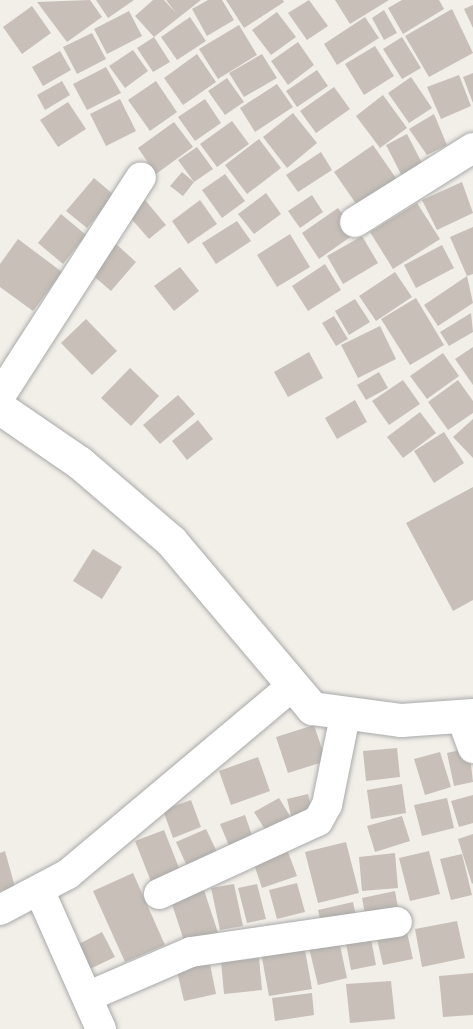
<!DOCTYPE html>
<html>
<head>
<meta charset="utf-8">
<style>
	body { margin:0 }
	#map { position:relative; width:473px; height:1029px; overflow:hidden; background:#f2efe9; font-family:Poppins,sans-serif }
	div>[style] { position:absolute }
	.building>* { inset:0; background:#c7bfb8 }
	.roads { filter:drop-shadow(0 0 2px #a9a9a9) drop-shadow(0 0 2px #a9a9a9) }
	.minor>* { height:30px; margin:-15px; padding:0 15px; transform-origin:15px; border-radius:15px; background:#fff }
	.tertiary>* { height:33px; margin:-16.5px; padding:0 16.5px; transform-origin:16.5px; border-radius:16.5px; background:#fff }
	span { translate:-50% -50%; white-space:nowrap; text-align:center; line-height:1.15; -webkit-text-stroke:4.5px #fff; paint-order:stroke }
</style>
</head>
<body>
<div id="map">
	<div class="building">
		<div style="clip-path:polygon(90px 0,102px 17px,67px 42px,37px 2px)"></div>
		<div style="clip-path:polygon(96px 0,134px 0,108px 18px)"></div>
		<div style="clip-path:polygon(153px 0,164px 0,176px 13px,166px 0,201px 0,154px 37px,135px 16px)"></div>
		<div style="clip-path:polygon(208px 0,222px 0,234px 20px,207px 36px,192px 9px)"></div>
		<div style="clip-path:polygon(226px 0,283px 0,284px 2px,244px 28px)"></div>
		<div style="clip-path:polygon(309px 0,328px 26px,307px 40px,288px 13px)"></div>
		<div style="clip-path:polygon(335px 0,389px 0,350px 24px)"></div>
		<div style="clip-path:polygon(402px 0,439px 0,444px 9px,403px 34px,388px 8px)"></div>
		<div style="clip-path:polygon(473px 5px,473px 28px,464px 9px)"></div>
		<div style="clip-path:polygon(32px 6px,51px 33px,22px 54px,3px 27px)"></div>
		<div style="clip-path:polygon(452px 9px,473px 53px,429px 77px,405px 36px)"></div>
		<div style="clip-path:polygon(384px 10px,397px 33px,384px 40px,372px 18px)"></div>
		<div style="clip-path:polygon(129px 11px,142px 36px,107px 54px,94px 29px)"></div>
		<div style="clip-path:polygon(277px 12px,296px 37px,271px 55px,252px 30px)"></div>
		<div style="clip-path:polygon(190px 17px,206px 41px,177px 60px,161px 37px)"></div>
		<div style="clip-path:polygon(365px 17px,379px 38px,337px 65px,324px 44px)"></div>
		<div style="clip-path:polygon(239px 25px,257px 55px,218px 79px,199px 49px)"></div>
		<div style="clip-path:polygon(92px 33px,106px 59px,77px 74px,63px 47px)"></div>
		<div style="clip-path:polygon(154px 37px,170px 62px,153px 72px,137px 48px)"></div>
		<div style="clip-path:polygon(402px 37px,421px 68px,402px 79px,383px 49px)"></div>
		<div style="clip-path:polygon(298px 42px,314px 65px,288px 85px,271px 61px)"></div>
		<div style="clip-path:polygon(375px 46px,394px 76px,364px 95px,345px 64px)"></div>
		<div style="clip-path:polygon(133px 50px,148px 71px,125px 88px,109px 66px)"></div>
		<div style="clip-path:polygon(60px 51px,71px 70px,43px 86px,32px 67px)"></div>
		<div style="clip-path:polygon(197px 54px,216px 82px,183px 105px,164px 78px)"></div>
		<div style="clip-path:polygon(262px 54px,277px 78px,244px 97px,229px 73px)"></div>
		<div style="clip-path:polygon(106px 67px,121px 93px,87px 110px,73px 84px)"></div>
		<div style="clip-path:polygon(317px 70px,328px 86px,297px 107px,286px 91px)"></div>
		<div style="clip-path:polygon(473px 73px,473px 103px,463px 77px)"></div>
		<div style="clip-path:polygon(459px 75px,471px 106px,441px 119px,427px 87px)"></div>
		<div style="clip-path:polygon(411px 77px,432px 108px,409px 123px,388px 93px)"></div>
		<div style="clip-path:polygon(227px 78px,244px 102px,225px 115px,208px 91px)"></div>
		<div style="clip-path:polygon(62px 81px,70px 95px,45px 110px,37px 95px)"></div>
		<div style="clip-path:polygon(156px 81px,177px 112px,150px 131px,128px 100px)"></div>
		<div style="clip-path:polygon(277px 84px,293px 107px,255px 132px,240px 108px)"></div>
		<div style="clip-path:polygon(334px 87px,350px 109px,316px 133px,300px 111px)"></div>
		<div style="clip-path:polygon(383px 95px,407px 128px,380px 148px,356px 116px)"></div>
		<div style="clip-path:polygon(120px 99px,136px 131px,106px 146px,90px 114px)"></div>
		<div style="clip-path:polygon(205px 99px,221px 123px,195px 141px,178px 117px)"></div>
		<div style="clip-path:polygon(68px 102px,86px 129px,58px 147px,40px 120px)"></div>
		<div style="clip-path:polygon(293px 113px,317px 143px,287px 168px,263px 137px)"></div>
		<div style="clip-path:polygon(434px 114px,447px 145px,427px 155px,409px 129px)"></div>
		<div style="clip-path:polygon(232px 121px,249px 144px,217px 167px,200px 144px)"></div>
		<div style="clip-path:polygon(174px 122px,193px 147px,156px 174px,138px 148px)"></div>
		<div style="clip-path:polygon(407px 134px,424px 167px,403px 178px,386px 145px)"></div>
		<div style="clip-path:polygon(259px 139px,281px 168px,247px 194px,225px 165px)"></div>
		<div style="clip-path:polygon(373px 145px,398px 181px,359px 208px,334px 172px)"></div>
		<div style="clip-path:polygon(197px 147px,213px 169px,194px 182px,178px 160px)"></div>
		<div style="clip-path:polygon(321px 152px,332px 170px,298px 192px,286px 175px)"></div>
		<div style="clip-path:polygon(182px 172px,194px 182px,183px 196px,170px 186px)"></div>
		<div style="clip-path:polygon(225px 174px,245px 201px,222px 218px,202px 190px)"></div>
		<div style="clip-path:polygon(94px 178px,114px 195px,87px 228px,66px 211px)"></div>
		<div style="clip-path:polygon(462px 182px,473px 213px,437px 230px,422px 200px)"></div>
		<div style="clip-path:polygon(266px 193px,281px 214px,254px 234px,238px 214px)"></div>
		<div style="clip-path:polygon(312px 195px,323px 212px,300px 228px,288px 211px)"></div>
		<div style="clip-path:polygon(145px 200px,166px 225px,149px 239px,128px 215px)"></div>
		<div style="clip-path:polygon(200px 200px,217px 224px,188px 244px,172px 221px)"></div>
		<div style="clip-path:polygon(417px 203px,440px 239px,393px 269px,370px 232px)"></div>
		<div style="clip-path:polygon(338px 208px,356px 233px,319px 259px,302px 233px)"></div>
		<div style="clip-path:polygon(61px 214px,86px 235px,63px 264px,38px 243px)"></div>
		<div style="clip-path:polygon(237px 221px,251px 241px,216px 264px,202px 243px)"></div>
		<div style="clip-path:polygon(473px 227px,473px 274px,467px 276px,450px 237px)"></div>
		<div style="clip-path:polygon(290px 234px,310px 267px,277px 287px,257px 255px)"></div>
		<div style="clip-path:polygon(362px 236px,378px 263px,343px 284px,327px 256px)"></div>
		<div style="clip-path:polygon(18px 239px,62px 272px,33px 311px,0 287px,0 264px)"></div>
		<div style="clip-path:polygon(116px 244px,136px 262px,111px 291px,90px 273px)"></div>
		<div style="clip-path:polygon(442px 245px,454px 268px,416px 288px,404px 265px)"></div>
		<div style="clip-path:polygon(325px 264px,341px 290px,308px 311px,292px 286px)"></div>
		<div style="clip-path:polygon(180px 267px,199px 291px,174px 311px,154px 286px)"></div>
		<div style="clip-path:polygon(395px 272px,412px 297px,376px 321px,359px 296px)"></div>
		<div style="clip-path:polygon(467px 276px,473px 303px,438px 326px,424px 305px)"></div>
		<div style="clip-path:polygon(416px 298px,444px 345px,410px 365px,381px 319px)"></div>
		<div style="clip-path:polygon(355px 299px,370px 322px,349px 335px,335px 311px)"></div>
		<div style="clip-path:polygon(471px 313px,473px 332px,449px 346px,440px 332px)"></div>
		<div style="clip-path:polygon(334px 316px,348px 339px,336px 346px,322px 323px)"></div>
		<div style="clip-path:polygon(86px 319px,117px 351px,92px 375px,61px 343px)"></div>
		<div style="clip-path:polygon(380px 326px,396px 359px,358px 378px,341px 345px)"></div>
		<div style="clip-path:polygon(473px 347px,473px 385px,455px 359px)"></div>
		<div style="clip-path:polygon(309px 352px,323px 378px,288px 397px,274px 372px)"></div>
		<div style="clip-path:polygon(443px 353px,459px 376px,427px 399px,410px 376px)"></div>
		<div style="clip-path:polygon(130px 368px,159px 396px,131px 426px,101px 398px)"></div>
		<div style="clip-path:polygon(379px 372px,388px 388px,366px 400px,357px 385px)"></div>
		<div style="clip-path:polygon(403px 380px,420px 404px,389px 425px,372px 401px)"></div>
		<div style="clip-path:polygon(458px 380px,473px 401px,473px 413px,448px 430px,428px 402px)"></div>
		<div style="clip-path:polygon(178px 395px,195px 414px,160px 444px,143px 425px)"></div>
		<div style="clip-path:polygon(355px 400px,367px 422px,337px 439px,325px 418px)"></div>
		<div style="clip-path:polygon(420px 412px,436px 433px,403px 458px,387px 437px)"></div>
		<div style="clip-path:polygon(473px 419px,473px 458px,453px 437px)"></div>
		<div style="clip-path:polygon(198px 420px,213px 439px,187px 460px,172px 441px)"></div>
		<div style="clip-path:polygon(444px 432px,464px 463px,434px 483px,414px 451px)"></div>
		<div style="clip-path:polygon(473px 487px,473px 600px,453px 611px,406px 523px)"></div>
		<div style="clip-path:polygon(93px 549px,122px 567px,102px 599px,73px 581px)"></div>
		<div style="clip-path:polygon(314px 725px,326px 761px,288px 773px,276px 737px)"></div>
		<div style="clip-path:polygon(397px 748px,400px 777px,366px 781px,363px 751px)"></div>
		<div style="clip-path:polygon(469px 748px,473px 782px,454px 786px,447px 753px)"></div>
		<div style="clip-path:polygon(440px 752px,451px 787px,425px 795px,414px 759px)"></div>
		<div style="clip-path:polygon(258px 757px,270px 791px,231px 805px,219px 771px)"></div>
		<div style="clip-path:polygon(402px 784px,406px 813px,371px 819px,367px 790px)"></div>
		<div style="clip-path:polygon(308px 794px,314px 820px,293px 824px,287px 799px)"></div>
		<div style="clip-path:polygon(473px 795px,473px 823px,459px 827px,451px 801px)"></div>
		<div style="clip-path:polygon(279px 798px,290px 816px,266px 831px,254px 812px)"></div>
		<div style="clip-path:polygon(447px 798px,454px 828px,422px 836px,414px 805px)"></div>
		<div style="clip-path:polygon(191px 800px,201px 827px,173px 838px,163px 810px)"></div>
		<div style="clip-path:polygon(245px 815px,255px 844px,232px 853px,220px 824px)"></div>
		<div style="clip-path:polygon(402px 816px,410px 841px,375px 852px,367px 826px)"></div>
		<div style="clip-path:polygon(206px 829px,217px 852px,187px 866px,176px 842px)"></div>
		<div style="clip-path:polygon(164px 830px,181px 873px,152px 884px,135px 841px)"></div>
		<div style="clip-path:polygon(473px 834px,473px 883px,472px 884px,458px 839px)"></div>
		<div style="clip-path:polygon(346px 842px,359px 893px,318px 903px,305px 852px)"></div>
		<div style="clip-path:polygon(5px 851px,15px 887px,0 891px,0 853px)"></div>
		<div style="clip-path:polygon(429px 851px,440px 894px,410px 901px,399px 858px)"></div>
		<div style="clip-path:polygon(288px 852px,297px 876px,262px 888px,254px 864px)"></div>
		<div style="clip-path:polygon(395px 853px,398px 888px,362px 891px,359px 857px)"></div>
		<div style="clip-path:polygon(462px 854px,472px 895px,451px 900px,440px 859px)"></div>
		<div style="clip-path:polygon(133px 873px,165px 945px,125px 962px,93px 891px)"></div>
		<div style="clip-path:polygon(297px 883px,305px 912px,277px 919px,269px 890px)"></div>
		<div style="clip-path:polygon(234px 884px,243px 926px,220px 930px,211px 888px)"></div>
		<div style="clip-path:polygon(257px 884px,266px 919px,247px 923px,238px 888px)"></div>
		<div style="clip-path:polygon(204px 890px,219px 936px,186px 947px,171px 901px)"></div>
		<div style="clip-path:polygon(395px 891px,399px 913px,366px 919px,362px 898px)"></div>
		<div style="clip-path:polygon(353px 902px,358px 925px,323px 932px,318px 910px)"></div>
		<div style="clip-path:polygon(457px 921px,465px 958px,422px 967px,415px 929px)"></div>
		<div style="clip-path:polygon(102px 932px,115px 957px,90px 969px,77px 945px)"></div>
		<div style="clip-path:polygon(407px 932px,413px 959px,383px 965px,377px 939px)"></div>
		<div style="clip-path:polygon(370px 934px,376px 965px,351px 970px,345px 938px)"></div>
		<div style="clip-path:polygon(303px 939px,312px 989px,269px 996px,260px 947px)"></div>
		<div style="clip-path:polygon(339px 941px,347px 978px,318px 985px,309px 948px)"></div>
		<div style="clip-path:polygon(259px 958px,262px 990px,224px 994px,221px 962px)"></div>
		<div style="clip-path:polygon(209px 959px,216px 994px,184px 1001px,176px 967px)"></div>
		<div style="clip-path:polygon(473px 973px,473px 1015px,443px 1017px,439px 976px)"></div>
		<div style="clip-path:polygon(391px 981px,395px 1019px,350px 1023px,346px 984px)"></div>
		<div style="clip-path:polygon(312px 993px,314px 1015px,275px 1021px,272px 998px)"></div>
	</div>
	<div class="roads">
		<div class="minor">
			<div style="left:355px;top:222px;width:139px;rotate:-32.1deg"></div>
			<div style="left:0;top:396px;width:260px;rotate:-57.2deg"></div>
			<div style="left:462px;top:718px;width:32px;rotate:70deg"></div>
			<div style="left:40px;top:892px;width:150px;rotate:66deg"></div>
			<div style="left:159px;top:894px;width:175px;rotate:-24.7deg"></div>
			<div style="left:318px;top:821px;width:18px;rotate:-61deg"></div>
			<div style="left:327px;top:805px;width:91px;rotate:-78.6deg"></div>
			<div style="left:0;top:910px;width:77px;rotate:-27.9deg"></div>
			<div style="left:68px;top:874px;width:291px;rotate:-40deg"></div>
			<div style="left:89px;top:996px;width:111px;rotate:-23.3deg"></div>
			<div style="left:191px;top:952px;width:208px;rotate:-8.3deg"></div>
		</div>
		<div class="tertiary">
			<div style="left:0;top:408px;width:97px;rotate:34.5deg"></div>
			<div style="left:80px;top:463px;width:120px;rotate:40.6deg"></div>
			<div style="left:171px;top:541px;width:219px;rotate:49.8deg"></div>
			<div style="left:312px;top:708px;width:90px;rotate:7.7deg"></div>
			<div style="left:401px;top:720px;width:72px;rotate:-4deg"></div>
		</div>
	</div>
</div>
</body>
</html>
